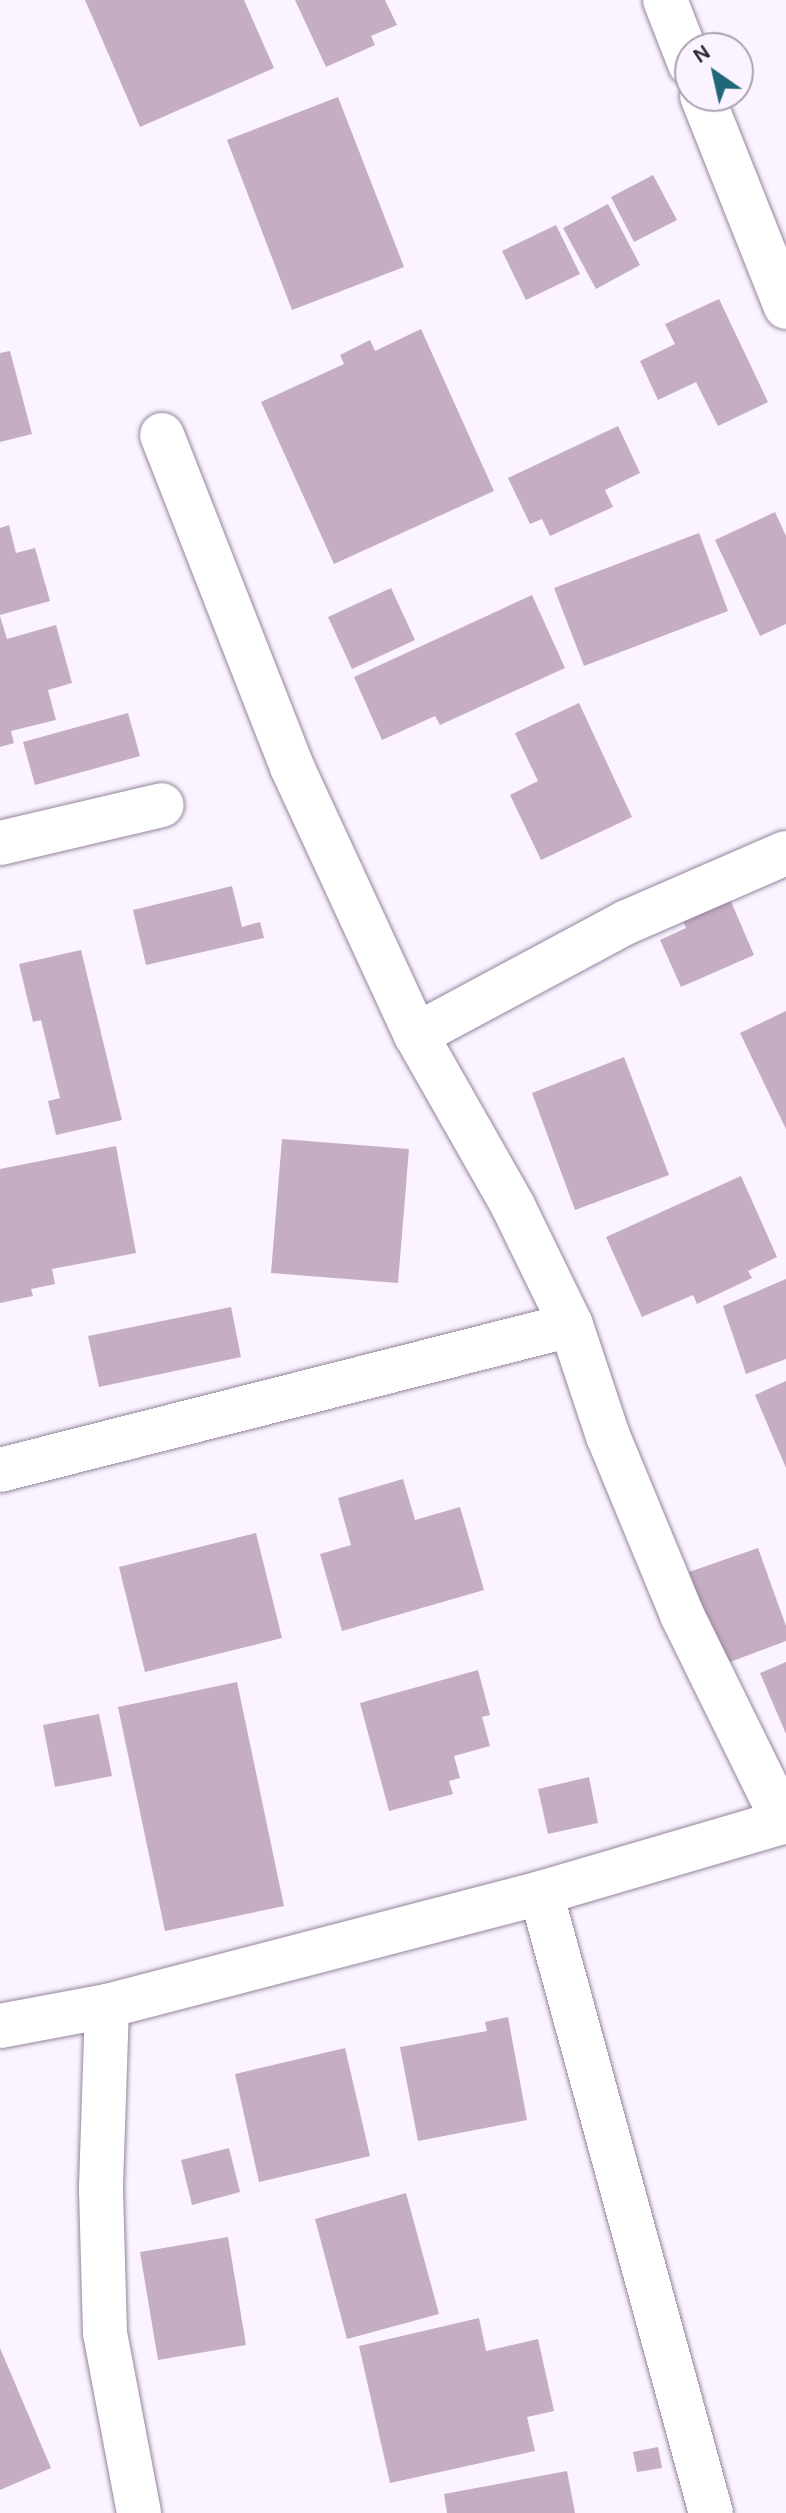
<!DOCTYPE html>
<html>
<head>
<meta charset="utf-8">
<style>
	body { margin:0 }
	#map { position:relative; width:786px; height:2513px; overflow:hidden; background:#fbf3ff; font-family:Karla,sans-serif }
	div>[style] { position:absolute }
	.building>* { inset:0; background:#c5adc3 }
	.roads { filter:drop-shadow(0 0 2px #94849d) drop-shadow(0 0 2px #94849d) }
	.minor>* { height:44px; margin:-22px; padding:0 22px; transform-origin:22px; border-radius:22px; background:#fff }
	span { translate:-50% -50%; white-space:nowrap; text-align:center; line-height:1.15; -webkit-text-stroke:7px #fbf3ff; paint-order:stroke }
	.north { position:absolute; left:674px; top:32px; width:80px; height:80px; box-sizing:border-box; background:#fbf3ff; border:2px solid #aaa2ae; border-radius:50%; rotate:326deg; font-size:22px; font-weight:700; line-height:32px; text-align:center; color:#302934 }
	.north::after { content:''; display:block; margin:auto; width:28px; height:36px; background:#226778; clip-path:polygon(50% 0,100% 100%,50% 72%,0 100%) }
</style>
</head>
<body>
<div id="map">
	<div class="building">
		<div style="clip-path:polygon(85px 0,244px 0,274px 68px,140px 127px)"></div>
		<div style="clip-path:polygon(295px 0,385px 0,397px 25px,371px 36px,375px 45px,326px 67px)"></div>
		<div style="clip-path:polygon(338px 97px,404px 267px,292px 310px,227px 140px)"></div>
		<div style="clip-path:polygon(653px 175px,677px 220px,634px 242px,611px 197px)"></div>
		<div style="clip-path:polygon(608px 204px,640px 265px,596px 289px,563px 228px)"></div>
		<div style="clip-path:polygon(556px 225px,580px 274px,526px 300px,502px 251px)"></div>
		<div style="clip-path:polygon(719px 299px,768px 402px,718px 426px,696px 382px,658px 400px,640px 361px,675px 344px,665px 324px)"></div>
		<div style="clip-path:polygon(421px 329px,494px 491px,334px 564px,261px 402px,344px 364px,340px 355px,370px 340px,375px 351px)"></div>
		<div style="clip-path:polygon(10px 351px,32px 434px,0 442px,0 353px)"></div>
		<div style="clip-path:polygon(618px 426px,640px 473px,605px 490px,613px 507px,550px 536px,542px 519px,530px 524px,508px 478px)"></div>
		<div style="clip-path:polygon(775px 512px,786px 536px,786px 624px,760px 636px,715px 540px)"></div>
		<div style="clip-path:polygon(9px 525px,16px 553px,35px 548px,50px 601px,0 615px,0 528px)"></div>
		<div style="clip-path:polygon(699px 533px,728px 611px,584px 666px,554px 588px)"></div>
		<div style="clip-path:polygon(391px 588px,415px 640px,352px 669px,328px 617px)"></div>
		<div style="clip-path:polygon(532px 595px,565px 668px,440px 725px,435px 716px,382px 740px,354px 677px)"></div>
		<div style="clip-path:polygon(0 616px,7px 639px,56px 625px,72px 683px,48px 690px,56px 720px,11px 731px,14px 743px,0 747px)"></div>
		<div style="clip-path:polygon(579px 703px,632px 817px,541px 860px,510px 795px,538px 781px,515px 733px)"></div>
		<div style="clip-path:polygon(128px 713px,140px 756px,35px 785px,23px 742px)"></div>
		<div style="clip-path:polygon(232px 886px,242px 927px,260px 922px,264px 938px,146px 965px,133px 910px)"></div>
		<div style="clip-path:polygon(729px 897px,754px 955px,681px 987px,660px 940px,686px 928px,682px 918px)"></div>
		<div style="clip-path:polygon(81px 950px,122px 1120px,56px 1135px,48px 1101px,60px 1098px,41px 1020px,33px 1022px,19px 964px)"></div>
		<div style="clip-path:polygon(786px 1011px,786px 1129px,740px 1033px)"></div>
		<div style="clip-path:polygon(624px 1057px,669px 1175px,575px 1210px,532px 1093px)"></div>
		<div style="clip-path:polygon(282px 1139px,409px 1149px,398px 1283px,271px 1273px)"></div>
		<div style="clip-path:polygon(116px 1146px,136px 1253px,52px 1269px,55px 1284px,31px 1289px,33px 1296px,0 1303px,0 1169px)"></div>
		<div style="clip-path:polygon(741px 1176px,777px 1257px,748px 1271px,752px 1278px,697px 1304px,693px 1295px,642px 1317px,606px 1237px)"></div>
		<div style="clip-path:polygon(786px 1279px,786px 1359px,746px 1374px,723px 1306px)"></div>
		<div style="clip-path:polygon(231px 1307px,241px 1357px,99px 1387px,88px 1336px)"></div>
		<div style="clip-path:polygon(786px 1381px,786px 1468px,755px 1395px)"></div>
		<div style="clip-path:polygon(403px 1479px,415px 1520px,460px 1507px,484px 1590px,342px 1631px,320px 1554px,351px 1545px,338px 1498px)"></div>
		<div style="clip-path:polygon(256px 1533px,282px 1638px,145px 1672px,119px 1567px)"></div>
		<div style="clip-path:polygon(758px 1548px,786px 1626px,786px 1641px,722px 1665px,689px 1572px)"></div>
		<div style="clip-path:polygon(786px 1662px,786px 1734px,760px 1673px)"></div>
		<div style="clip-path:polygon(478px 1670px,490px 1715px,482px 1717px,490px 1746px,454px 1756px,460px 1778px,449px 1781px,453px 1794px,389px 1811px,360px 1703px)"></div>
		<div style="clip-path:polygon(237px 1682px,284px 1906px,165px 1931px,118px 1707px)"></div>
		<div style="clip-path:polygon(99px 1714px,112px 1776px,55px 1787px,43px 1725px)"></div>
		<div style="clip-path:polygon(589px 1777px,598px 1823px,548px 1834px,538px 1789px)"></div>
		<div style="clip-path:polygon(508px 2017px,527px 2120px,418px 2141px,400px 2047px,487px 2031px,485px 2022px)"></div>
		<div style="clip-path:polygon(345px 2048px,370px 2156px,259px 2182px,235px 2074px)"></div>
		<div style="clip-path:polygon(229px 2148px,240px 2192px,192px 2205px,181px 2160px)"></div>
		<div style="clip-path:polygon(406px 2193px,439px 2314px,347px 2339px,315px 2219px)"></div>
		<div style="clip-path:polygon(228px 2237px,246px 2345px,158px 2360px,140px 2252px)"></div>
		<div style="clip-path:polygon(479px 2318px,486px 2351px,538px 2339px,554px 2411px,527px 2417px,535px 2451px,390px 2483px,359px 2346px)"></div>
		<div style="clip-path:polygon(0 2348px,51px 2468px,0 2490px)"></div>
		<div style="clip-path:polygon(658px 2447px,662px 2468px,637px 2472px,633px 2452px)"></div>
		<div style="clip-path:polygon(567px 2471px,575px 2513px,447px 2513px,444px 2494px)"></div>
	</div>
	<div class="roads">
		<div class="minor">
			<div style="left:665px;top:0;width:69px;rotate:68.7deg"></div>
			<div style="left:702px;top:96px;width:227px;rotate:68.3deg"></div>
			<div style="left:162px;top:435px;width:357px;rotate:68.6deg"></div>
			<div style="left:292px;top:767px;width:295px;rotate:65.2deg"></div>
			<div style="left:416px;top:1035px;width:197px;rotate:60.4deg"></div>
			<div style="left:513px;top:1206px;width:132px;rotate:64deg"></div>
			<div style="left:571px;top:1325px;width:117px;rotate:71.6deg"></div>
			<div style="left:608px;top:1436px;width:194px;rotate:67.5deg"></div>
			<div style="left:682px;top:1615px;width:231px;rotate:63.8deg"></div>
			<div style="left:0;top:843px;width:166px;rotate:-13.2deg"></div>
			<div style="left:416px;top:1035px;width:239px;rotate:-28.2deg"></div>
			<div style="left:627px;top:922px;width:173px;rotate:-23.5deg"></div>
			<div style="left:0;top:1470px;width:589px;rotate:-14.25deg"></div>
			<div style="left:541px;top:1893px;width:643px;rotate:74.67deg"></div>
			<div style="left:107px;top:2006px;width:184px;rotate:91.9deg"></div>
			<div style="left:101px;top:2190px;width:143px;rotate:88.4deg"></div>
			<div style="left:105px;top:2333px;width:183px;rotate:79.3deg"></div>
			<div style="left:0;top:2026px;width:109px;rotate:-10.6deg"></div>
			<div style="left:107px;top:2006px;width:448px;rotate:-14.6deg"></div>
			<div style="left:541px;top:1893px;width:255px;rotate:-16.4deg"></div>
		</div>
	</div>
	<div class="north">N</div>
</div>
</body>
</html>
